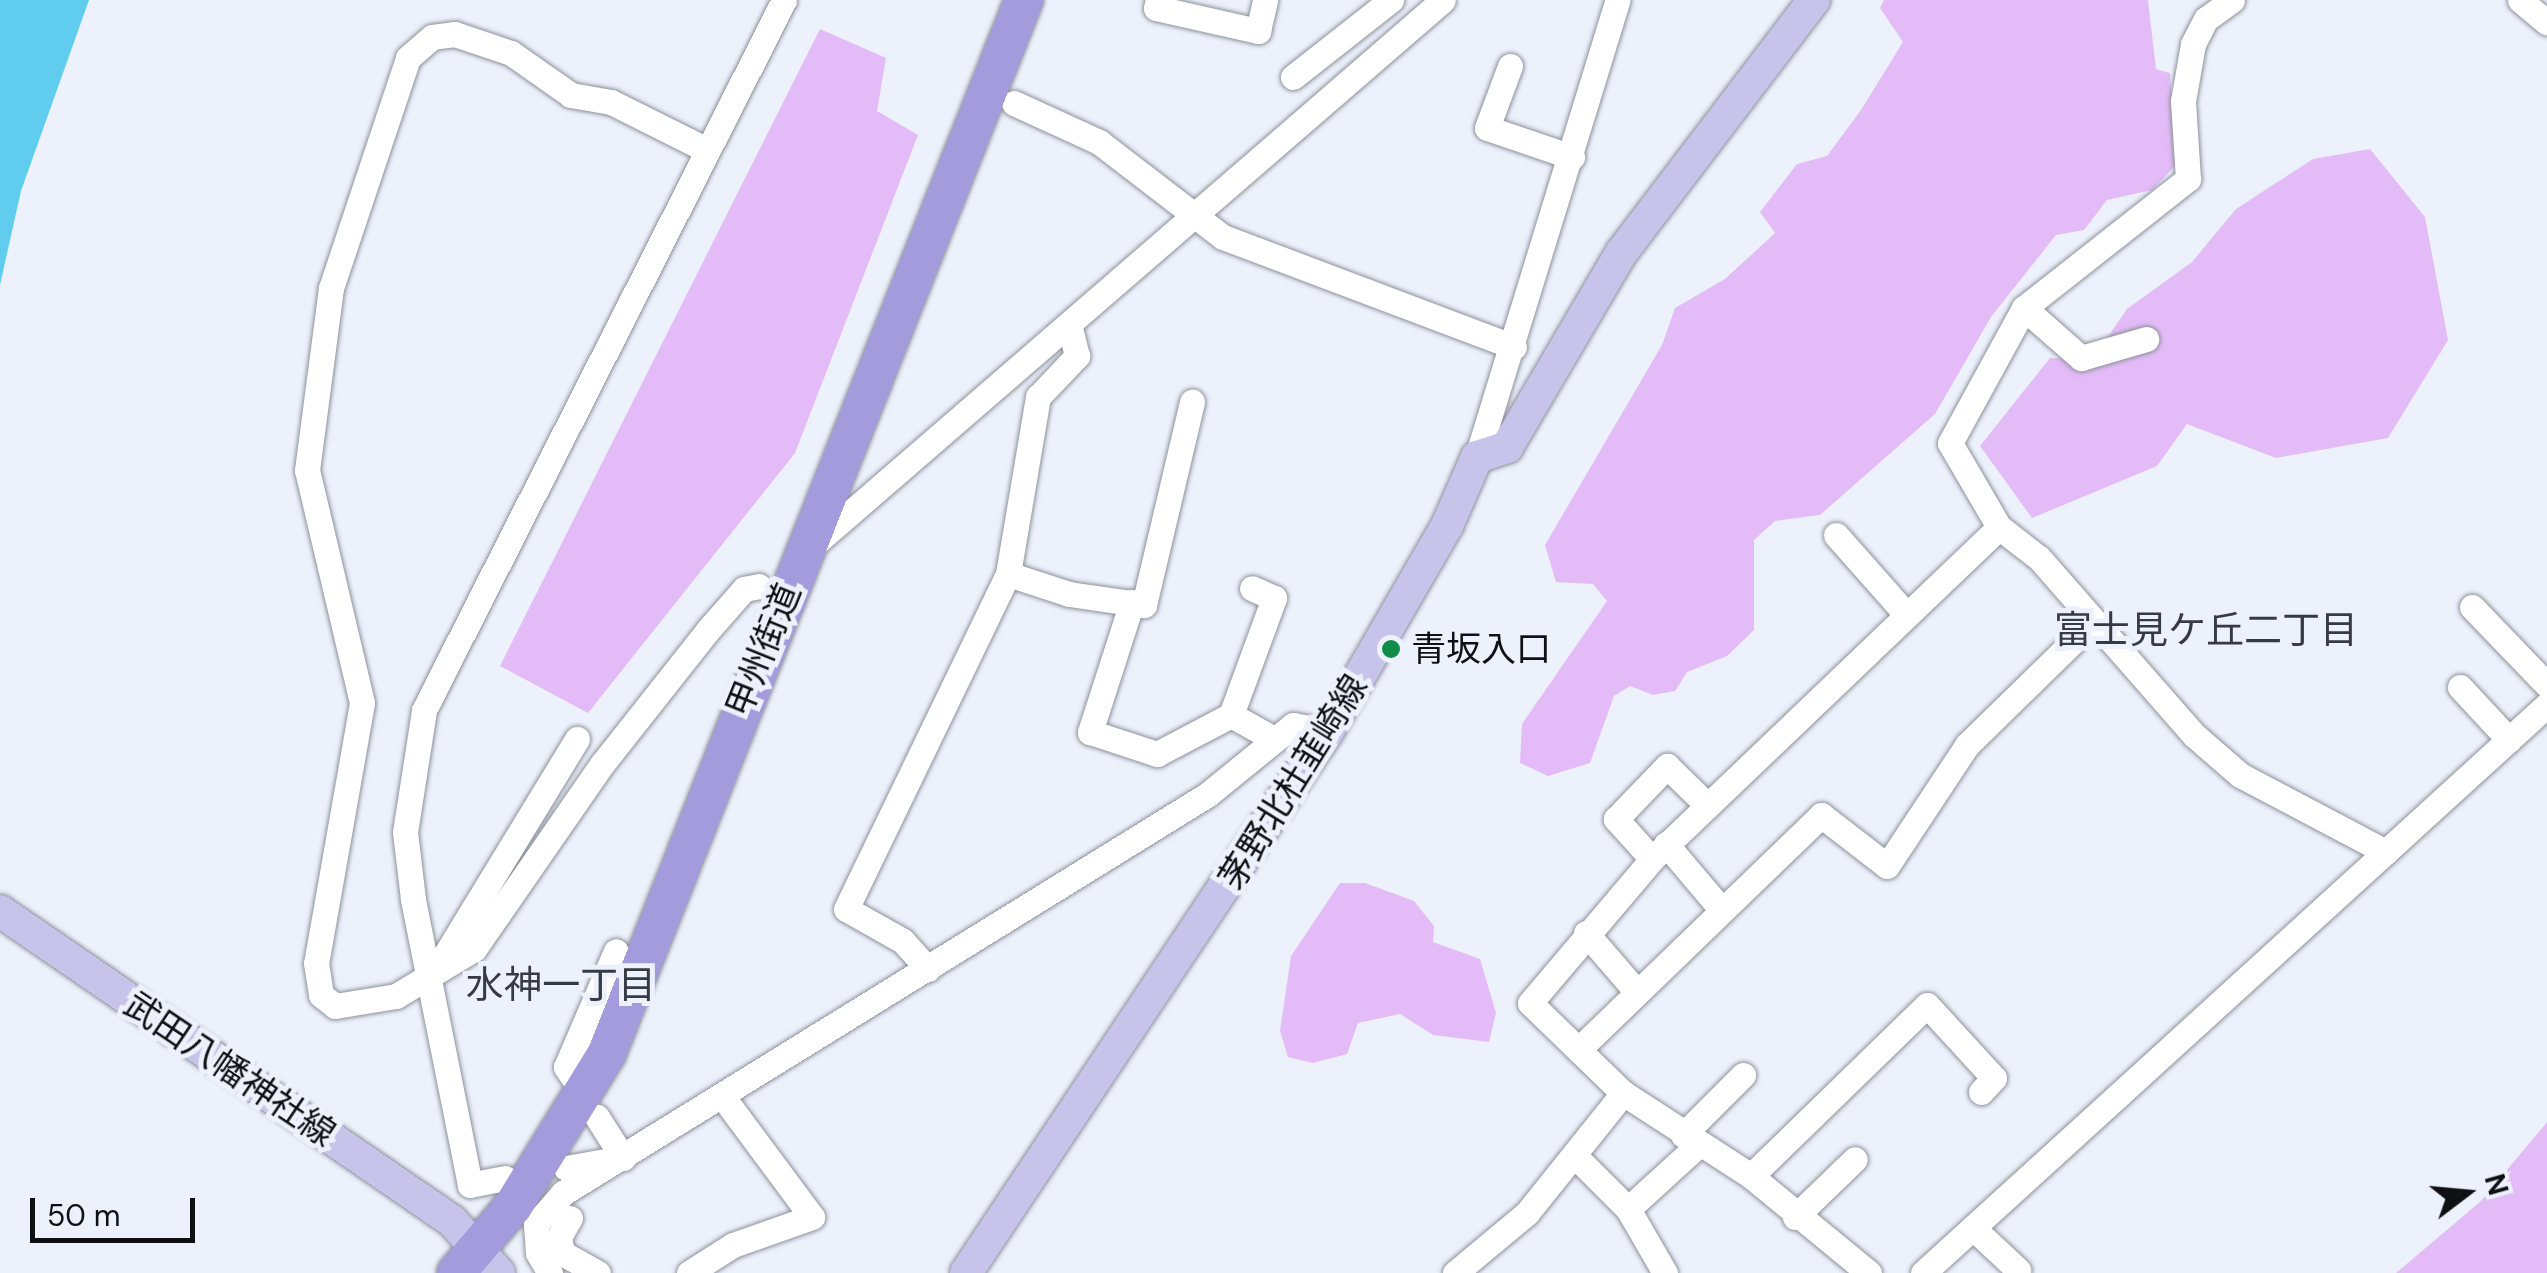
<!DOCTYPE html>
<html>
<head>
<meta charset="utf-8">
<style>
	body { margin:0 }
	#map { position:relative; width:2547px; height:1273px; overflow:hidden; background:#edf1fc; font-family:"DM Sans","Noto Sans JP",sans-serif }
	div>[style] { position:absolute }
	.green>* { inset:0; background:#e3bbf7 }
	.water>* { inset:0; background:#60cdef }
	.roads { filter:drop-shadow(0 0 2px #8d919b) drop-shadow(0 0 2px #8d919b) }
	.minor>* { height:25px; margin:-12.5px; padding:0 12.5px; transform-origin:12.5px; border-radius:12.5px; background:#fff }
	.major>* { height:32px; margin:-16px; padding:0 16px; transform-origin:16px; border-radius:16px; background:#c8c3eb }
	.highway>* { height:38px; margin:-19px; padding:0 19px; transform-origin:19px; border-radius:19px; background:#a49bdd }
	.dots>* { width:28px; height:28px; translate:-50% -50%; box-sizing:border-box; border:5px solid #edf1fc; border-radius:50% }
	span { translate:-50% -50%; white-space:nowrap; text-align:center; line-height:1.15; -webkit-text-stroke:10px #edf1fc; paint-order:stroke }
	.poi-label { font-size:35px; color:#0e1013 }
	.left { translate:0 -50%; text-align:left }
	.street-label { font-size:35px; color:#0e1013 }
	.neighbourhood-label { font-size:38px; color:#363a42 }
	.north { position:absolute; left:2417px; top:1143px; width:100px; height:100px; -webkit-text-stroke:8px #edf1fc; paint-order:stroke; rotate:74deg; font-size:28px; font-weight:700; line-height:40px; text-align:center; color:#0e1013 }
	.north::after { content:''; display:block; margin:auto; width:35px; height:45px; background:#0e1013; clip-path:polygon(50% 0,100% 100%,50% 72%,0 100%) }
	.scale { position:absolute; left:30px; top:1198px; width:165px; height:45px; box-sizing:border-box; border:5px solid #0e1013; border-top:0; padding-left:12px; font-size:30px; line-height:35px; white-space:nowrap; color:#0e1013; -webkit-text-stroke:8px #edf1fc; paint-order:stroke }
</style>
</head>
<body>
<div id="map">
	<div class="green">
		<div style="clip-path:polygon(1884px 0,2148px 0,2156px 69px,2170px 73px,2176px 165px,2152px 190px,2107px 200px,2084px 230px,2056px 235px,1991px 317px,1935px 414px,1820px 515px,1775px 521px,1754px 540px,1754px 630px,1727px 656px,1687px 672px,1675px 691px,1653px 695px,1630px 686px,1614px 696px,1590px 763px,1548px 776px,1520px 763px,1522px 724px,1607px 601px,1593px 584px,1556px 582px,1545px 545px,1662px 345px,1675px 308px,1725px 279px,1775px 233px,1760px 212px,1797px 164px,1827px 156px,1861px 110px,1903px 42px,1880px 8px)"></div>
		<div style="clip-path:polygon(820px 29px,886px 58px,877px 111px,918px 135px,795px 453px,588px 713px,500px 666px)"></div>
		<div style="clip-path:polygon(2370px 149px,2425px 217px,2448px 340px,2388px 438px,2276px 458px,2187px 424px,2157px 466px,2032px 518px,1980px 446px,2050px 358px,2092px 360px,2127px 309px,2192px 262px,2236px 209px,2313px 159px)"></div>
		<div style="clip-path:polygon(1340px 883px,1365px 883px,1414px 901px,1434px 926px,1433px 942px,1480px 959px,1496px 1013px,1489px 1042px,1433px 1035px,1400px 1014px,1358px 1023px,1347px 1054px,1313px 1063px,1288px 1057px,1280px 1031px,1291px 956px)"></div>
		<div style="clip-path:polygon(2547px 1122px,2547px 1273px,2396px 1273px,2481px 1201px)"></div>
	</div>
	<div class="water">
		<div style="clip-path:polygon(0 0,89px 0,21px 191px,0 285px)"></div>
	</div>
	<div class="roads">
		<div class="minor">
			<div style="left:1158px;top:0;width:8px;rotate:104deg"></div>
			<div style="left:1156px;top:8px;width:105px;rotate:12.7deg"></div>
			<div style="left:1258px;top:31px;width:32px;rotate:-77deg"></div>
			<div style="left:2520px;top:0;width:35px;rotate:40deg"></div>
			<div style="left:1510px;top:66px;width:66px;rotate:110.4deg"></div>
			<div style="left:1487px;top:128px;width:90px;rotate:18.8deg"></div>
			<div style="left:1293px;top:77px;width:125px;rotate:-38.2deg"></div>
			<div style="left:1014px;top:103px;width:94px;rotate:24.6deg"></div>
			<div style="left:1099px;top:142px;width:156px;rotate:37.5deg"></div>
			<div style="left:1223px;top:237px;width:311px;rotate:20.7deg"></div>
			<div style="left:707px;top:150px;width:107px;rotate:-153.4deg"></div>
			<div style="left:611px;top:102px;width:41px;rotate:-170.1deg"></div>
			<div style="left:571px;top:95px;width:73px;rotate:-145deg"></div>
			<div style="left:511px;top:53px;width:59px;rotate:-161.3deg"></div>
			<div style="left:455px;top:34px;width:23px;rotate:173deg"></div>
			<div style="left:432px;top:37px;width:32px;rotate:139deg"></div>
			<div style="left:408px;top:58px;width:243px;rotate:108.5deg"></div>
			<div style="left:331px;top:288px;width:184px;rotate:97.5deg"></div>
			<div style="left:307px;top:470px;width:239px;rotate:76.7deg"></div>
			<div style="left:362px;top:703px;width:264px;rotate:100deg"></div>
			<div style="left:316px;top:963px;width:32px;rotate:81deg"></div>
			<div style="left:321px;top:995px;width:18px;rotate:38deg"></div>
			<div style="left:335px;top:1006px;width:62px;rotate:-9.3deg"></div>
			<div style="left:396px;top:996px;width:91px;rotate:-31.1deg"></div>
			<div style="left:474px;top:949px;width:226px;rotate:-55.3deg"></div>
			<div style="left:603px;top:763px;width:169px;rotate:-51.7deg"></div>
			<div style="left:708px;top:630px;width:55px;rotate:-48.7deg"></div>
			<div style="left:744px;top:589px;width:15px;rotate:-11deg"></div>
			<div style="left:2024px;top:308px;width:76px;rotate:41.3deg"></div>
			<div style="left:2081px;top:358px;width:68px;rotate:-16.3deg"></div>
			<div style="left:1477px;top:457px;width:478px;rotate:-72.9deg"></div>
			<div style="left:1999px;top:527px;width:97px;rotate:-120.3deg"></div>
			<div style="left:1950px;top:443px;width:154px;rotate:-61.3deg"></div>
			<div style="left:2024px;top:308px;width:209px;rotate:-38.2deg"></div>
			<div style="left:2188px;top:179px;width:78px;rotate:-93.7deg"></div>
			<div style="left:2183px;top:101px;width:58px;rotate:-80deg"></div>
			<div style="left:2193px;top:44px;width:28px;rotate:-63deg"></div>
			<div style="left:2206px;top:19px;width:32px;rotate:-36deg"></div>
			<div style="left:1836px;top:535px;width:106px;rotate:48.5deg"></div>
			<div style="left:812px;top:546px;width:834px;rotate:-40.87deg"></div>
			<div style="left:1008px;top:574px;width:64px;rotate:18.2deg"></div>
			<div style="left:1069px;top:594px;width:76px;rotate:8.3deg"></div>
			<div style="left:1144px;top:605px;width:209px;rotate:-76.7deg"></div>
			<div style="left:1132px;top:602px;width:137px;rotate:107.9deg"></div>
			<div style="left:1090px;top:732px;width:71px;rotate:18.2deg"></div>
			<div style="left:1157px;top:754px;width:84px;rotate:-27.8deg"></div>
			<div style="left:1231px;top:715px;width:125px;rotate:-69.8deg"></div>
			<div style="left:1274px;top:598px;width:24px;rotate:-156deg"></div>
			<div style="left:2472px;top:607px;width:108px;rotate:46.1deg"></div>
			<div style="left:2460px;top:687px;width:72px;rotate:47.2deg"></div>
			<div style="left:1231px;top:715px;width:49px;rotate:29.2deg"></div>
			<div style="left:1666px;top:844px;width:84px;rotate:49.8deg"></div>
			<div style="left:1652px;top:859px;width:54px;rotate:-132deg"></div>
			<div style="left:1616px;top:819px;width:74px;rotate:-46.1deg"></div>
			<div style="left:1667px;top:766px;width:56px;rotate:44.3deg"></div>
			<div style="left:1586px;top:933px;width:77px;rotate:49.2deg"></div>
			<div style="left:439px;top:965px;width:265px;rotate:-58.6deg"></div>
			<div style="left:928px;top:969px;width:38px;rotate:-132deg"></div>
			<div style="left:903px;top:941px;width:65px;rotate:-150.7deg"></div>
			<div style="left:846px;top:909px;width:372px;rotate:-64.2deg"></div>
			<div style="left:1008px;top:574px;width:180px;rotate:-80.4deg"></div>
			<div style="left:1038px;top:397px;width:57px;rotate:-46.4deg"></div>
			<div style="left:1077px;top:356px;width:33px;rotate:-104deg"></div>
			<div style="left:1579px;top:1049px;width:337px;rotate:-44deg"></div>
			<div style="left:1821px;top:815px;width:83px;rotate:37.7deg"></div>
			<div style="left:1887px;top:866px;width:145px;rotate:-56.5deg"></div>
			<div style="left:1967px;top:745px;width:177px;rotate:-44.3deg"></div>
			<div style="left:572px;top:1076px;width:11px;rotate:-124deg"></div>
			<div style="left:566px;top:1067px;width:126px;rotate:-66.7deg"></div>
			<div style="left:1683px;top:1135px;width:85px;rotate:-45deg"></div>
			<div style="left:1577px;top:1158px;width:72px;rotate:45deg"></div>
			<div style="left:1628px;top:1209px;width:74px;rotate:60deg"></div>
			<div style="left:566px;top:1168px;width:58px;rotate:-10deg"></div>
			<div style="left:623px;top:1158px;width:49px;rotate:-122.4deg"></div>
			<div style="left:1751px;top:1176px;width:245px;rotate:-44.2deg"></div>
			<div style="left:1927px;top:1005px;width:99px;rotate:47.5deg"></div>
			<div style="left:1994px;top:1078px;width:19px;rotate:133deg"></div>
			<div style="left:505px;top:1178px;width:36px;rotate:169deg"></div>
			<div style="left:470px;top:1185px;width:292px;rotate:-101.3deg"></div>
			<div style="left:413px;top:899px;width:67px;rotate:-96.8deg"></div>
			<div style="left:405px;top:832px;width:123px;rotate:-81.1deg"></div>
			<div style="left:424px;top:710px;width:796px;rotate:-63.11deg"></div>
			<div style="left:1628px;top:1209px;width:95px;rotate:-42.4deg"></div>
			<div style="left:1795px;top:1217px;width:83px;rotate:-44deg"></div>
			<div style="left:570px;top:1218px;width:22px;rotate:120deg"></div>
			<div style="left:559px;top:1237px;width:16px;rotate:79deg"></div>
			<div style="left:562px;top:1253px;width:41px;rotate:29.1deg"></div>
			<div style="left:1973px;top:1228px;width:62px;rotate:43deg"></div>
			<div style="left:550px;top:1273px;width:23px;rotate:-121deg"></div>
			<div style="left:538px;top:1253px;width:29px;rotate:-94deg"></div>
			<div style="left:536px;top:1224px;width:41px;rotate:-48.9deg"></div>
			<div style="left:563px;top:1193px;width:757px;rotate:-31.72deg"></div>
			<div style="left:1207px;top:795px;width:111px;rotate:-39.1deg"></div>
			<div style="left:1293px;top:725px;width:36px;rotate:10deg"></div>
			<div style="left:689px;top:1273px;width:52px;rotate:-32.5deg"></div>
			<div style="left:733px;top:1245px;width:84px;rotate:-19.5deg"></div>
			<div style="left:812px;top:1217px;width:151px;rotate:-126.6deg"></div>
			<div style="left:1455px;top:1273px;width:94px;rotate:-39.8deg"></div>
			<div style="left:1527px;top:1213px;width:154px;rotate:-51.3deg"></div>
			<div style="left:1869px;top:1273px;width:153px;rotate:-140.6deg"></div>
			<div style="left:1751px;top:1176px;width:153px;rotate:-147deg"></div>
			<div style="left:1623px;top:1093px;width:129px;rotate:-135.9deg"></div>
			<div style="left:1530px;top:1003px;width:189px;rotate:-49.7deg"></div>
			<div style="left:1652px;top:859px;width:480px;rotate:-43.7deg"></div>
			<div style="left:1999px;top:527px;width:51px;rotate:37.8deg"></div>
			<div style="left:2039px;top:558px;width:235px;rotate:48.8deg"></div>
			<div style="left:2194px;top:735px;width:61px;rotate:41deg"></div>
			<div style="left:2240px;top:775px;width:165px;rotate:27.8deg"></div>
			<div style="left:1923px;top:1273px;width:844px;rotate:-42.31deg"></div>
		</div>
		<div class="major">
			<div style="left:0;top:911px;width:548px;rotate:34.44deg"></div>
			<div style="left:452px;top:1221px;width:70px;rotate:47.9deg"></div>
			<div style="left:966px;top:1273px;width:652px;rotate:-56.26deg"></div>
			<div style="left:1328px;top:731px;width:237px;rotate:-59.9deg"></div>
			<div style="left:1447px;top:526px;width:75px;rotate:-66.5deg"></div>
			<div style="left:1477px;top:457px;width:32px;rotate:-18deg"></div>
			<div style="left:1507px;top:447px;width:226px;rotate:-59.5deg"></div>
			<div style="left:1622px;top:252px;width:317px;rotate:-52.7deg"></div>
		</div>
		<div class="highway">
			<div style="left:456px;top:1273px;width:88px;rotate:-49.6deg"></div>
			<div style="left:513px;top:1206px;width:180px;rotate:-58.4deg"></div>
			<div style="left:607px;top:1053px;width:1133px;rotate:-68.4deg"></div>
		</div>
	</div>
	<div class="dots">
		<div style="left:1391px;top:649px;background:#108d49"></div>
	</div>
	<div class="poi-label">
		<span class="left" style="left:1411px;top:649px">青坂入口</span>
	</div>
	<div class="street-label">
		<span style="left:763px;top:650px;rotate:-68deg">甲州街道</span>
		<span style="left:1293px;top:782px;rotate:-58deg">茅野北杜韮崎線</span>
		<span style="left:230px;top:1069px;rotate:34deg">武田八幡神社線</span>
	</div>
	<div class="neighbourhood-label">
		<span style="left:2206px;top:631px">富士見ケ丘二丁目</span>
		<span style="left:561px;top:986px">水神一丁目</span>
	</div>
	<div class="north">N</div>
	<div class="scale">50 m</div>
</div>
</body>
</html>
